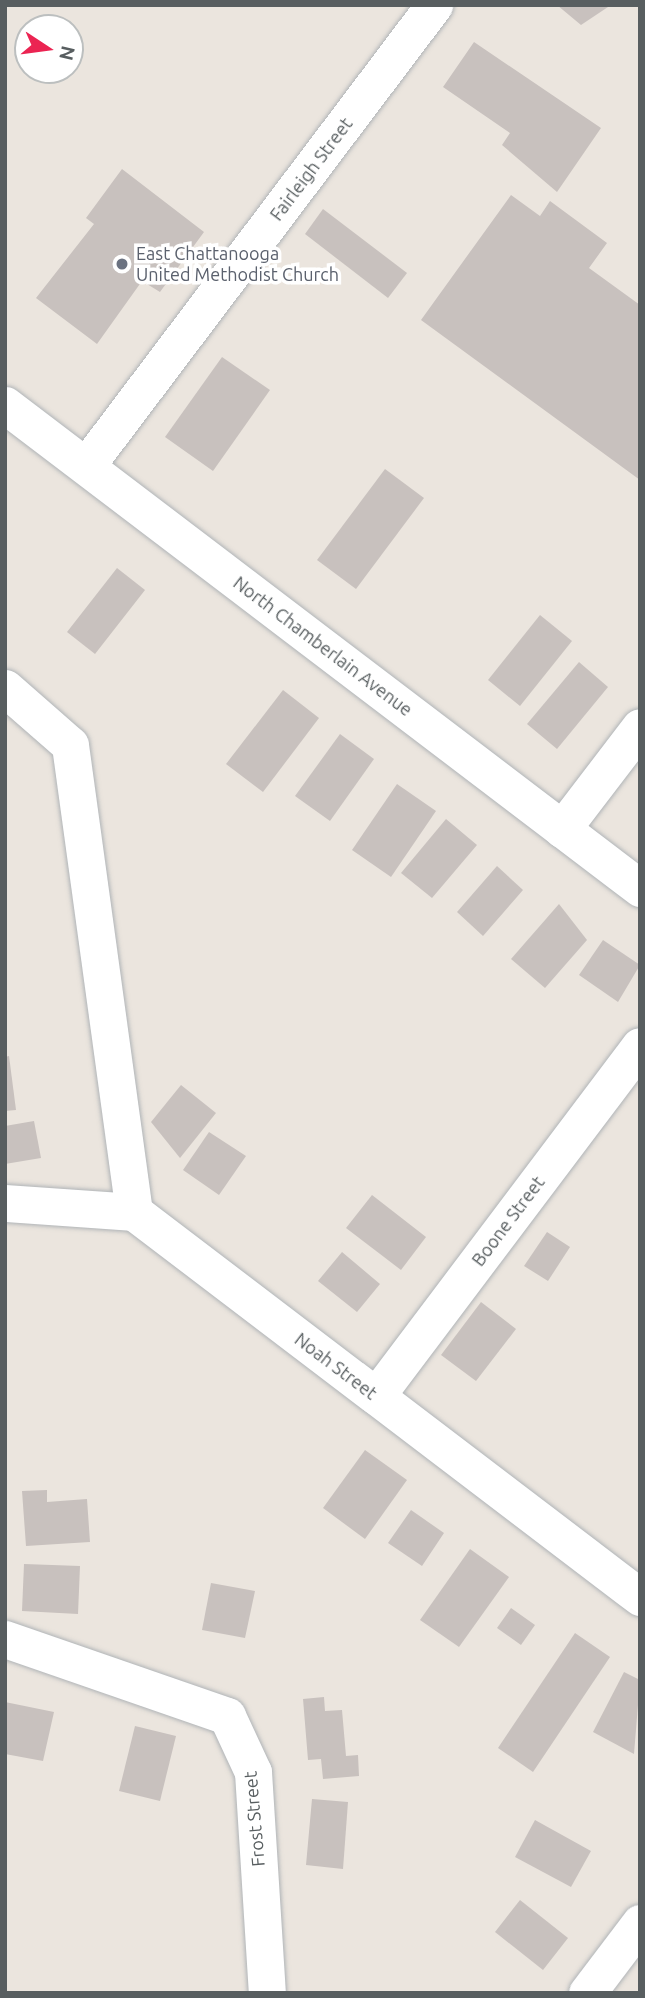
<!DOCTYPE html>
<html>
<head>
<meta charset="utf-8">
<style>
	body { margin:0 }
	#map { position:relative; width:645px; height:1998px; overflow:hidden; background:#ebe5de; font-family:Ubuntu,sans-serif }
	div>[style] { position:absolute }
	.building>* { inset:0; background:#c8c1be }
	.roads { filter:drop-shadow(0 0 2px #b0b4b7) drop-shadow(0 0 2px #b0b4b7) }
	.minor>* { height:37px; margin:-18.5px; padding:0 18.5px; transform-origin:18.5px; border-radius:18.5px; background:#fff }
	.dots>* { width:19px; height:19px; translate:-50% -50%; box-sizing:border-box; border:4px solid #fff; border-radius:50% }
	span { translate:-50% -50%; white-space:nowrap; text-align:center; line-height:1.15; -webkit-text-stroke:7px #fff; paint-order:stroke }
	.street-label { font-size:18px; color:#585e60 }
	.worship-label { font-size:18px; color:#5b616d }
	.left { translate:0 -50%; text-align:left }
	.frame { position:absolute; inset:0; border:7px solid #585e60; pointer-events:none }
	.north { position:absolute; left:14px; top:14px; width:70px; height:70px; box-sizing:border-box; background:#fff; border:2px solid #bcbfbf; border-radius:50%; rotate:103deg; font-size:19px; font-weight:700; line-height:28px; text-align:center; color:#585e60 }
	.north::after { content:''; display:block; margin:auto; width:24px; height:32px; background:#eb2452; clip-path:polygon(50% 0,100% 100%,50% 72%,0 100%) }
</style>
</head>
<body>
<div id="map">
	<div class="building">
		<div style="clip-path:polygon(557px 5px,611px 5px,581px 25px)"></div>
		<div style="clip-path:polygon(474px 42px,601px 128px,557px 192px,502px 145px,510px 133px,443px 87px)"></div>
		<div style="clip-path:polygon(122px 169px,204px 232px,160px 292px,142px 281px,97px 344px,36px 298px,94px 224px,86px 218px)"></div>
		<div style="clip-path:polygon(511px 195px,540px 216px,550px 201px,607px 243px,589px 268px,640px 305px,640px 480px,421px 320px)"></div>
		<div style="clip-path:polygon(323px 209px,407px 273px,388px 298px,305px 234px)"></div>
		<div style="clip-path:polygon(222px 357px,270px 390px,213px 471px,165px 437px)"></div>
		<div style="clip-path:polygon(385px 469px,424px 498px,356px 589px,317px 560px)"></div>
		<div style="clip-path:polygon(117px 568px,145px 590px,95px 654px,67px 632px)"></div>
		<div style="clip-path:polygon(540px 615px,572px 641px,520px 706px,488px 680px)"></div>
		<div style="clip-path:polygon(579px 662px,608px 687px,557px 749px,527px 724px)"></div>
		<div style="clip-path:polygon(283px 690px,319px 718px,263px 792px,226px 764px)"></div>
		<div style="clip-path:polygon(340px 734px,374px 759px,330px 821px,295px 796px)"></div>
		<div style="clip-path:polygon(397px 784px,436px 811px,391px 877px,352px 850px)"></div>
		<div style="clip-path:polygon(446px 819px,477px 845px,432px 898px,401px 873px)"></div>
		<div style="clip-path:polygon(497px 866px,523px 890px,483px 936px,457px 912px)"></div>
		<div style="clip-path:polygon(559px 904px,587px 940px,545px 988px,511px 959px)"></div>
		<div style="clip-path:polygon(603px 940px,640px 965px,618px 1002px,579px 975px)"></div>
		<div style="clip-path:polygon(9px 1056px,16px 1110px,5px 1111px,5px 1057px)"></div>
		<div style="clip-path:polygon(181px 1085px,216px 1113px,180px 1158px,151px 1122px)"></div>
		<div style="clip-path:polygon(34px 1121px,41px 1158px,5px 1164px,5px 1126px)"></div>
		<div style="clip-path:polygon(209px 1132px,246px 1156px,219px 1195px,183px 1170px)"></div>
		<div style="clip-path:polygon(372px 1195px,426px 1237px,401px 1270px,346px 1228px)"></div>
		<div style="clip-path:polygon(547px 1232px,570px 1247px,548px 1281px,524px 1266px)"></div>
		<div style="clip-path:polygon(342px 1252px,380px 1284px,357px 1312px,318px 1281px)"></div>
		<div style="clip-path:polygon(481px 1302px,516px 1329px,476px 1381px,441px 1355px)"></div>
		<div style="clip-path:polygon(365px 1450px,407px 1480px,365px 1539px,323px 1508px)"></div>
		<div style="clip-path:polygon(47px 1490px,47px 1502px,87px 1499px,90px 1542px,26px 1546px,22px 1491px)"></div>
		<div style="clip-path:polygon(411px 1510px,444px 1533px,422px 1566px,388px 1543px)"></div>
		<div style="clip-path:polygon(470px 1549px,509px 1577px,459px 1647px,420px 1620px)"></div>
		<div style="clip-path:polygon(24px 1564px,80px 1566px,78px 1614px,22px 1611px)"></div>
		<div style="clip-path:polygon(211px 1583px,255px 1591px,245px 1638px,202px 1630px)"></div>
		<div style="clip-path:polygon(511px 1608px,535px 1625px,521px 1645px,497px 1628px)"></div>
		<div style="clip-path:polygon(575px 1633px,610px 1657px,533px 1772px,498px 1748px)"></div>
		<div style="clip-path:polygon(624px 1672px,640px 1680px,634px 1754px,593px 1732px)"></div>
		<div style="clip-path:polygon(324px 1697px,325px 1711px,342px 1710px,346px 1756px,358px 1755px,359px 1776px,323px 1779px,321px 1759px,308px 1760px,303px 1699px)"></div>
		<div style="clip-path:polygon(5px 1702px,54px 1712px,43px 1761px,5px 1754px)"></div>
		<div style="clip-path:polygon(135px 1726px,176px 1736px,160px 1801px,119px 1791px)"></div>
		<div style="clip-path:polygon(312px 1799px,348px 1802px,343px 1869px,306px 1865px)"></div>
		<div style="clip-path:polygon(535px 1820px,591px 1851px,571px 1887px,515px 1857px)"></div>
		<div style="clip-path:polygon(520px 1900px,568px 1938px,543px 1970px,495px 1932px)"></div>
	</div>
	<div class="roads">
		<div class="minor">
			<div style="left:5px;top:405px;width:798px;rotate:37.26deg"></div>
			<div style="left:86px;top:466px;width:578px;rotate:-52.95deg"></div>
			<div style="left:5px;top:688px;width:86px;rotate:41.2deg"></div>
			<div style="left:70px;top:745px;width:471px;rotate:82.2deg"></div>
			<div style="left:562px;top:829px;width:128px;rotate:-52.6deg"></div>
			<div style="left:5px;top:1203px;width:129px;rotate:4deg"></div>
			<div style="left:134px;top:1212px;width:636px;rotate:37.27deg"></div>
			<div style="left:376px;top:1396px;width:438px;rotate:-53deg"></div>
			<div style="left:5px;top:1639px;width:235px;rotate:19.1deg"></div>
			<div style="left:227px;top:1716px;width:62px;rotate:65.1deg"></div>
			<div style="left:253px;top:1772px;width:221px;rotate:86.4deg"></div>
			<div style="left:587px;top:1993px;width:88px;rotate:-52.9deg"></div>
		</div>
	</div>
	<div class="dots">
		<div style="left:122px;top:264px;background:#6b7280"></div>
	</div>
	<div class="street-label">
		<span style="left:311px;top:169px;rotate:-53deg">Fairleigh Street</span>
		<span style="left:323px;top:646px;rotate:37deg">North Chamberlain Avenue</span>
		<span style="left:508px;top:1221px;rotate:-53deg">Boone Street</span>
		<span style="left:336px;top:1366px;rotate:37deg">Noah Street</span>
		<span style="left:254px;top:1819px;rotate:-95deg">Frost Street</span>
	</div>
	<div class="worship-label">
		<span class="left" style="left:136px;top:264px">East Chattanooga<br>United Methodist Church</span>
	</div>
	<div class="frame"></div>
	<div class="north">N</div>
</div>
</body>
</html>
